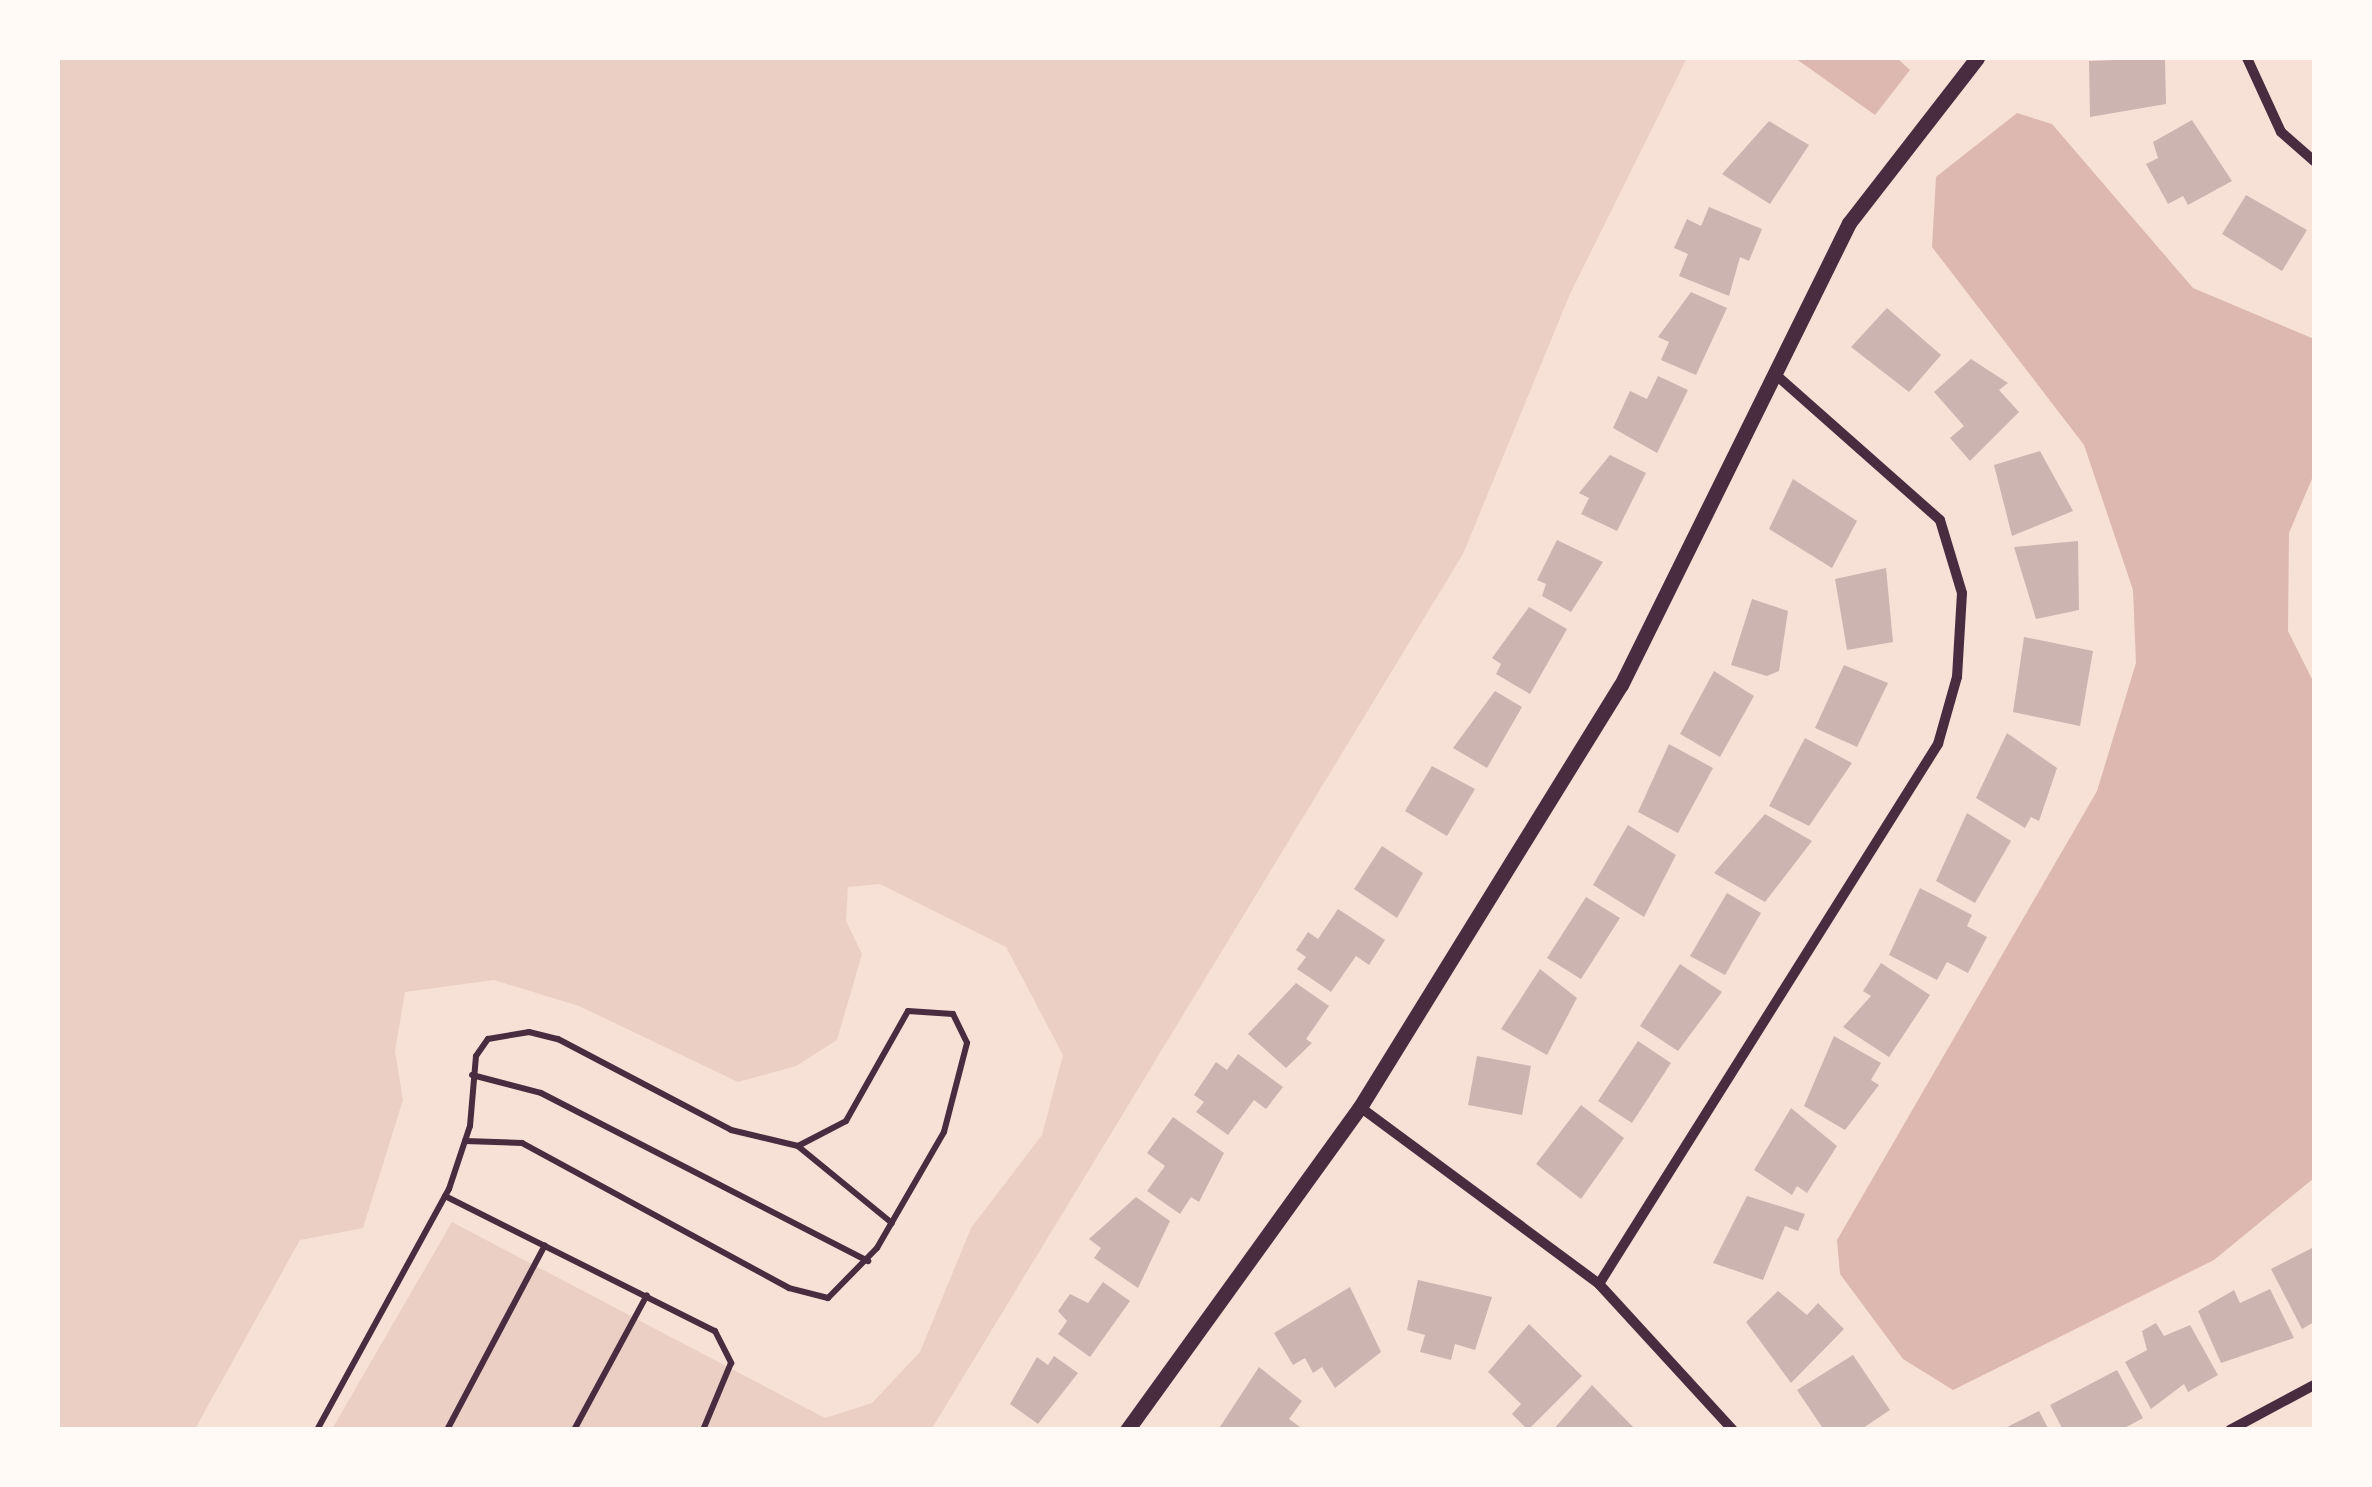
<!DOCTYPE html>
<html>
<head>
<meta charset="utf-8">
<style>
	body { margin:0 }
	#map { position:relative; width:2372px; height:1487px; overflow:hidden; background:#f7e1d7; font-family:Barlow,sans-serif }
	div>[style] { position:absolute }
	.green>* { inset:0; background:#ebcfc5 }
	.water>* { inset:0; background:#dcb8b0 }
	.building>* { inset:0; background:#ccb4b1 }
	.service>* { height:6px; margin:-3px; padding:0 3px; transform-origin:3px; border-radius:3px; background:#4a2c40 }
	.minor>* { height:10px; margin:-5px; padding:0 5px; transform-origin:5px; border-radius:5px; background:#4a2c40 }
	.tertiary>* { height:15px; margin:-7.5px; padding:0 7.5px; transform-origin:7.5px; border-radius:7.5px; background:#4a2c40 }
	span { translate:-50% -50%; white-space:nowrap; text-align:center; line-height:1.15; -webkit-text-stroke:9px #fffaf5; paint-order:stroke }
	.frame { position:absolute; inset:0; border:60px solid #fffaf5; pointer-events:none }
</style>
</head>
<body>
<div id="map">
	<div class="green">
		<div style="clip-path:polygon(58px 58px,1687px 58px,1570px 294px,1463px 554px,931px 1430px,332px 1429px,452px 1222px,825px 1418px,872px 1403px,920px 1352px,971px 1228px,1042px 1135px,1063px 1055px,1006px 947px,880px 884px,848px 887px,846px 921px,862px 954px,837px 1040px,796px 1066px,738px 1082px,579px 1006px,494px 980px,405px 992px,395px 1051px,403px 1100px,363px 1228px,300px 1240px,195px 1429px,58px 1429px)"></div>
	</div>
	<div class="water">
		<div style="clip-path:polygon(1795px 58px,1897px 58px,1910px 70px,1875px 115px)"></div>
		<div style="clip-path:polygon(2017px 113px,2052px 124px,2193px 288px,2314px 339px,2314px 474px,2289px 533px,2288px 631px,2314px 683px,2314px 1178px,2214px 1260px,1953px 1390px,1903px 1359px,1840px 1274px,1837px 1240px,2097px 791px,2136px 663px,2133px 590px,2084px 445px,1932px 247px,1936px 177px)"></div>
	</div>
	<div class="building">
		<div style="clip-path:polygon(2165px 58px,2166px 104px,2090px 117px,2089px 61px)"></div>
		<div style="clip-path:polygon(2192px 120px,2232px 181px,2188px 205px,2183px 196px,2168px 204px,2146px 164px,2158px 158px,2153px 142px)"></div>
		<div style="clip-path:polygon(1769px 121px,1809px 145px,1770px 204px,1722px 174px)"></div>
		<div style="clip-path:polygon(2246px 195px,2307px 230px,2282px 271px,2222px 234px)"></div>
		<div style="clip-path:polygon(1709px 207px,1762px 229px,1749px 261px,1740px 257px,1729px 296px,1679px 276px,1688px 254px,1674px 248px,1687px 219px,1701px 226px)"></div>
		<div style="clip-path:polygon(1691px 292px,1727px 308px,1696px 375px,1661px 360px,1669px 342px,1658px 337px)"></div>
		<div style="clip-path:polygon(1887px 308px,1941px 355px,1909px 392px,1851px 347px)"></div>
		<div style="clip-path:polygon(1971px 359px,2008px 383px,1999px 390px,2019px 412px,1970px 461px,1950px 438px,1964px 426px,1934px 392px)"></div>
		<div style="clip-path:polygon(1658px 376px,1688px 390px,1657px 453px,1613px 428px,1630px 391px,1647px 399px)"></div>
		<div style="clip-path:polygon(2040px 451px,2073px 511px,2012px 536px,1994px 465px)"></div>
		<div style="clip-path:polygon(1610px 455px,1646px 473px,1617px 531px,1581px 514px,1589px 498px,1579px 493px)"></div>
		<div style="clip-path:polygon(1793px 479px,1857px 521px,1832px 568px,1769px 529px)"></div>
		<div style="clip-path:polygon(1557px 540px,1603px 562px,1571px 612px,1542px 596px,1546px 584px,1537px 580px)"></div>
		<div style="clip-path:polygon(2078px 541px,2079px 610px,2036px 619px,2014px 547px)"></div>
		<div style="clip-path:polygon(1886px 568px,1893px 642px,1847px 650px,1835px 579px)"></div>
		<div style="clip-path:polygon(1752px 599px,1788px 611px,1779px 671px,1767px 676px,1731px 665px)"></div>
		<div style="clip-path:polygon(1529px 607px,1567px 629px,1530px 694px,1496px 674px,1501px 664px,1492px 658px)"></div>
		<div style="clip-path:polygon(2024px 637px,2093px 651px,2080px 726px,2013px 712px)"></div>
		<div style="clip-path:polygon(1844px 665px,1888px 683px,1857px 747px,1815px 728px)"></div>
		<div style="clip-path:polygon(1714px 671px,1754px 696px,1720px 757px,1680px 734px)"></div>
		<div style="clip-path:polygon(1495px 691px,1522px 707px,1487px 768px,1453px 748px)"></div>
		<div style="clip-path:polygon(2007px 733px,2057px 768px,2039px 821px,2031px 817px,2025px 828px,1976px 798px)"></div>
		<div style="clip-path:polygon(1805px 738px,1852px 763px,1809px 826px,1769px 806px)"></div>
		<div style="clip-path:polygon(1669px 744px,1713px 768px,1678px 833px,1638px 812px)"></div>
		<div style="clip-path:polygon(1432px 766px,1475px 789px,1447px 836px,1405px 811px)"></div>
		<div style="clip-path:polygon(1967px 813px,2011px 841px,1975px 903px,1936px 881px)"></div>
		<div style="clip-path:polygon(1765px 814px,1812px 841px,1765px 902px,1714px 873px)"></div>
		<div style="clip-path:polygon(1628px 825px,1676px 855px,1644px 917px,1593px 885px)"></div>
		<div style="clip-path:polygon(1382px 846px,1423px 873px,1397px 918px,1354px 889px)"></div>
		<div style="clip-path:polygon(1920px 888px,1972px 915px,1967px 926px,1987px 937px,1968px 973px,1947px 962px,1937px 980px,1889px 955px)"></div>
		<div style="clip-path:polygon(1727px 893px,1761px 913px,1725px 975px,1690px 956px)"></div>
		<div style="clip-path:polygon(1586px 897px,1620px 918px,1581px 979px,1547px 958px)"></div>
		<div style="clip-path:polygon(1338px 909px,1385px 940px,1369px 965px,1356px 956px,1331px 992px,1297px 969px,1306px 957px,1296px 950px,1308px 932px,1318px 939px)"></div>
		<div style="clip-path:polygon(1881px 963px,1930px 995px,1889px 1057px,1843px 1027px,1871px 996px,1863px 991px)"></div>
		<div style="clip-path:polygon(1680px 964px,1722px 992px,1678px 1051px,1640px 1026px)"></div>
		<div style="clip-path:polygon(1540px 969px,1577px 998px,1547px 1055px,1501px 1029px)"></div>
		<div style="clip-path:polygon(1296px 983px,1329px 1006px,1306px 1039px,1312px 1043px,1286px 1068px,1248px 1034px)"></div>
		<div style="clip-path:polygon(1834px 1036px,1881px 1063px,1871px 1080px,1879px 1085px,1845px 1130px,1804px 1106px)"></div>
		<div style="clip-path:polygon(1638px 1041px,1671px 1063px,1632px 1123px,1598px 1101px)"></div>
		<div style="clip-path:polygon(1238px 1054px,1283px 1087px,1266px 1109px,1254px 1100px,1228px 1135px,1196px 1112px,1204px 1102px,1194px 1095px,1216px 1062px,1227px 1070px)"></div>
		<div style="clip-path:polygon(1477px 1056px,1531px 1066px,1522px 1115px,1468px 1105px)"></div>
		<div style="clip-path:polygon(1581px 1105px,1624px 1138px,1581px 1199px,1536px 1164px)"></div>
		<div style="clip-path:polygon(1791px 1108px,1837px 1146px,1807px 1193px,1797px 1186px,1792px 1195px,1754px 1170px)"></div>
		<div style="clip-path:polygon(1173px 1117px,1224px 1153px,1199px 1202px,1191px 1197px,1180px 1214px,1147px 1191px,1165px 1166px,1147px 1153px)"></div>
		<div style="clip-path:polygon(1747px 1196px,1805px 1214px,1798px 1231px,1785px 1226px,1763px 1280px,1713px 1263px)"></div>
		<div style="clip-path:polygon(1136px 1197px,1170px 1221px,1138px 1288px,1094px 1258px,1101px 1248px,1089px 1239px)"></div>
		<div style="clip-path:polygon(2314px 1247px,2314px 1322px,2302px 1329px,2271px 1269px)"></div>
		<div style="clip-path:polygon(1418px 1280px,1492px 1297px,1475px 1350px,1455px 1344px,1451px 1360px,1420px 1352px,1425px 1335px,1407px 1330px)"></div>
		<div style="clip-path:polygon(1103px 1282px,1130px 1301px,1090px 1357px,1058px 1334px,1067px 1321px,1058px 1311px,1070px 1294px,1088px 1303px)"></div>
		<div style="clip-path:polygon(1350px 1287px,1381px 1352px,1335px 1388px,1322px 1367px,1313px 1373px,1305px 1358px,1293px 1365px,1274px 1333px)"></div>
		<div style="clip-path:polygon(2270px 1289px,2294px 1338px,2221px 1363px,2198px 1311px,2234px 1290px,2240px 1303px)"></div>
		<div style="clip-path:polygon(1778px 1291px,1807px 1315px,1818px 1303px,1844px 1329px,1791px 1383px,1746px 1322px)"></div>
		<div style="clip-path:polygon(2156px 1323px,2164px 1336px,2190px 1325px,2218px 1375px,2188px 1392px,2184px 1384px,2151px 1409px,2125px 1362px,2147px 1350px,2142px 1331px)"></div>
		<div style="clip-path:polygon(1529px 1324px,1582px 1376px,1528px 1430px,1512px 1414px,1521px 1404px,1488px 1372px)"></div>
		<div style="clip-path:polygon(1853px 1355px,1890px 1410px,1860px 1430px,1824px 1430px,1797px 1390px)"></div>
		<div style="clip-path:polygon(1054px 1356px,1078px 1373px,1038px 1424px,1010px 1404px,1037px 1357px,1048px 1365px)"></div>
		<div style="clip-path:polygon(1259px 1367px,1302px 1401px,1289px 1419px,1304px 1430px,1218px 1430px)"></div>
		<div style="clip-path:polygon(2117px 1370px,2143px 1418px,2121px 1430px,2063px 1430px,2050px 1405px)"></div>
		<div style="clip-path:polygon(1592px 1385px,1636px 1430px,1553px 1430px)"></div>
		<div style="clip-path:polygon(2039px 1411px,2049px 1430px,2001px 1430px)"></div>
	</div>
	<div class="service">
		<div style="left:472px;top:1075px;width:71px;rotate:14.6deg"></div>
		<div style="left:541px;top:1093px;width:368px;rotate:27.2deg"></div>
		<div style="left:799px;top:1147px;width:120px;rotate:39.3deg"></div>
		<div style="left:445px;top:1196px;width:302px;rotate:26.6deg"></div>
		<div style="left:715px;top:1331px;width:36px;rotate:63deg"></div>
		<div style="left:731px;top:1363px;width:73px;rotate:112.7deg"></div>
		<div style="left:317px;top:1430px;width:275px;rotate:-61.3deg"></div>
		<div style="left:449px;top:1189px;width:66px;rotate:-71.6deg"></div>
		<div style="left:470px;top:1126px;width:70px;rotate:-85.1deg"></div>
		<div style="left:476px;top:1056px;width:21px;rotate:-55deg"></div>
		<div style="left:488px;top:1039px;width:42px;rotate:-9.7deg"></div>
		<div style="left:529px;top:1032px;width:30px;rotate:14deg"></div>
		<div style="left:558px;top:1039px;width:195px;rotate:27.7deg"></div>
		<div style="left:731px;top:1130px;width:69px;rotate:13.4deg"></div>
		<div style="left:798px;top:1146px;width:54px;rotate:-27.5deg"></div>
		<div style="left:846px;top:1121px;width:126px;rotate:-60.6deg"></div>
		<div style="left:908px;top:1011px;width:45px;rotate:3.8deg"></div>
		<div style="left:953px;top:1014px;width:32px;rotate:64deg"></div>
		<div style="left:967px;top:1043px;width:92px;rotate:104.5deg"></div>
		<div style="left:944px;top:1132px;width:134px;rotate:120deg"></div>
		<div style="left:877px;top:1248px;width:70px;rotate:134.4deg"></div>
		<div style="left:828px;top:1298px;width:40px;rotate:-165.6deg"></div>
		<div style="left:789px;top:1288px;width:304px;rotate:-151.5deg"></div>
		<div style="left:522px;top:1143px;width:57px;rotate:-178deg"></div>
		<div style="left:447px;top:1430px;width:209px;rotate:-62.1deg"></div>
		<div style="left:574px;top:1430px;width:153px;rotate:-61.6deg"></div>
	</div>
	<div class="minor">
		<div style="left:2247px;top:58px;width:81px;rotate:65.3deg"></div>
		<div style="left:2281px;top:132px;width:44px;rotate:41.3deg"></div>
		<div style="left:1360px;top:1107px;width:297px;rotate:36.5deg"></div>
		<div style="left:1599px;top:1284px;width:198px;rotate:47.5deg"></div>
		<div style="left:1599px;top:1284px;width:638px;rotate:-57.88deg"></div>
		<div style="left:1938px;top:744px;width:70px;rotate:-74.2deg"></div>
		<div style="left:1957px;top:677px;width:84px;rotate:-86.6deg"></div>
		<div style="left:1962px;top:593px;width:76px;rotate:-106.8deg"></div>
		<div style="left:1940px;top:520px;width:222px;rotate:-138.5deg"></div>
		<div style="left:2230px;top:1430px;width:95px;rotate:-28.2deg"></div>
	</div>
	<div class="tertiary">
		<div style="left:1127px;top:1430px;width:398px;rotate:-54.2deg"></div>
		<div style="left:1360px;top:1107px;width:496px;rotate:-58.3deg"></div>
		<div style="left:1621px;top:685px;width:515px;rotate:-63.73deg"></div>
		<div style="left:1849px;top:223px;width:209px;rotate:-52.2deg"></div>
	</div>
	<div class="frame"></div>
</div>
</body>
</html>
